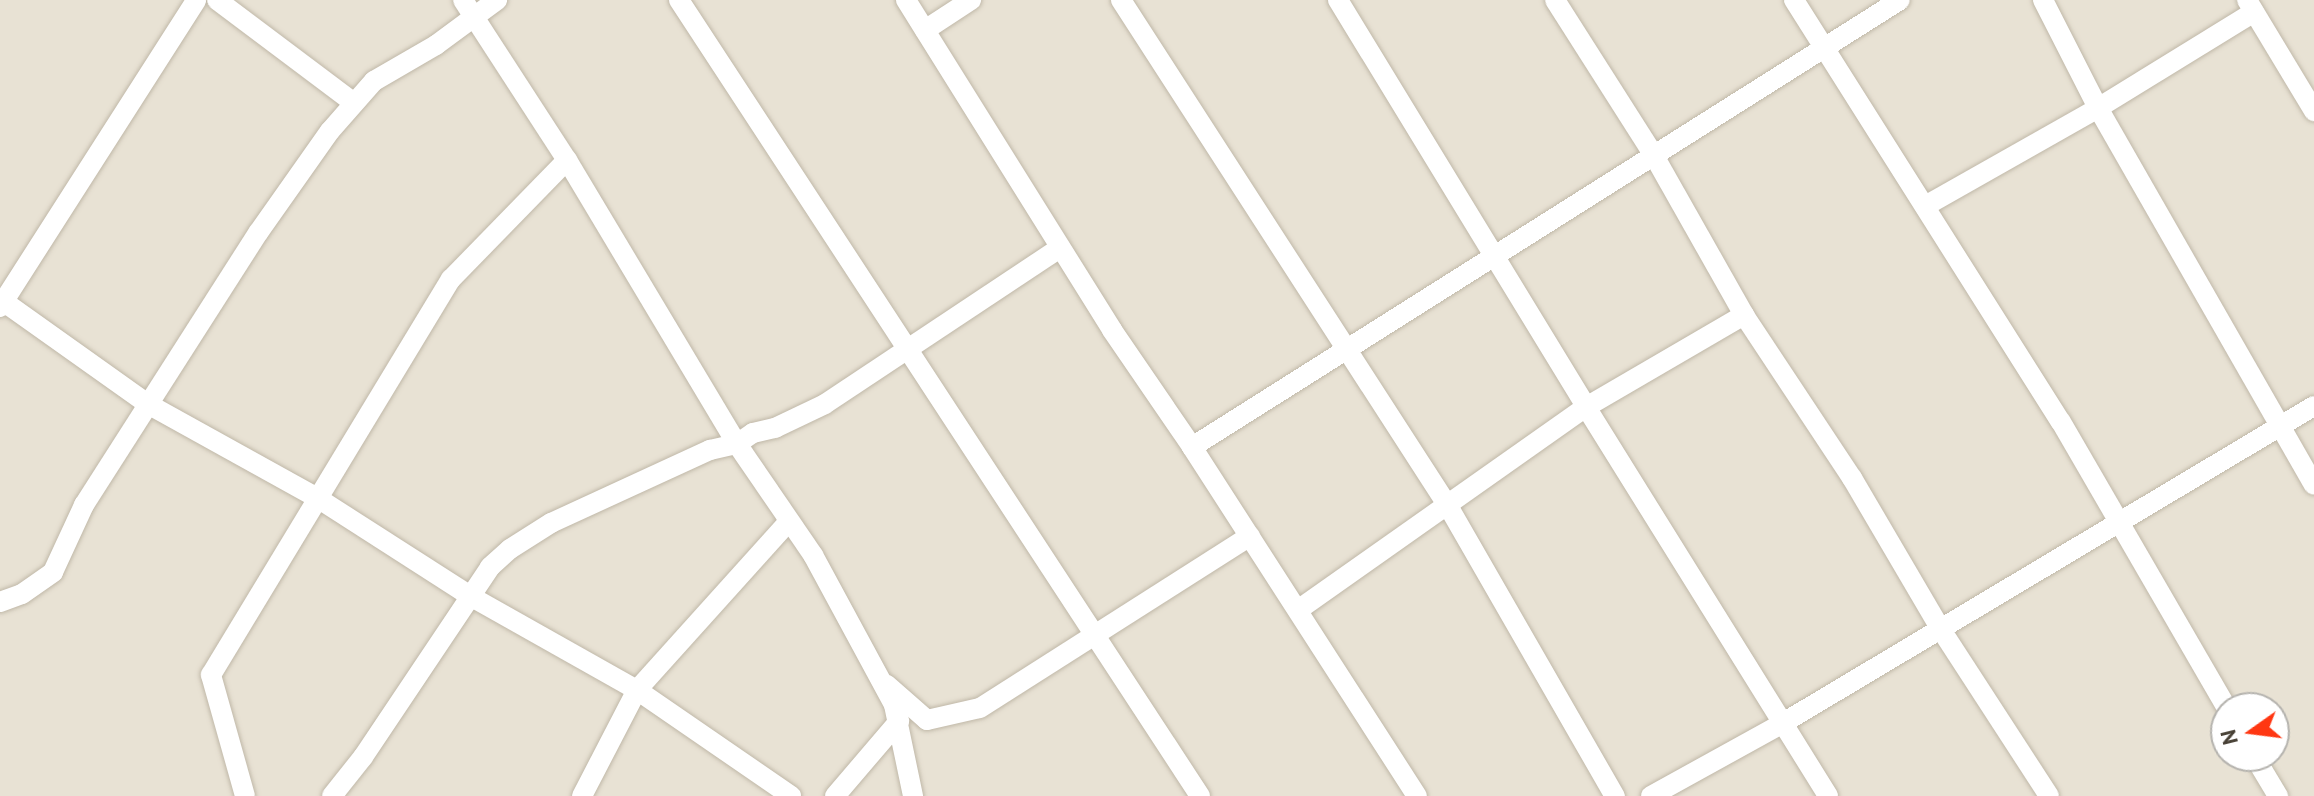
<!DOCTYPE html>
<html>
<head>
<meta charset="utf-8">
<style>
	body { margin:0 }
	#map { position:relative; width:2314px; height:796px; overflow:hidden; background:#f4f0e6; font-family:"PT Sans",sans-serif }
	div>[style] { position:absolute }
	.residential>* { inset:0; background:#e8e2d4 }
	.roads { filter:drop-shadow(0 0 2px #c0b8a8) drop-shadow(0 0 2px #c0b8a8) }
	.minor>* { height:20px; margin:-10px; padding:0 10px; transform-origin:10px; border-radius:10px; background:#fff }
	span { translate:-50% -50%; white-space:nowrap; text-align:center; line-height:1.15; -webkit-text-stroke:8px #fff; paint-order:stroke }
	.north { position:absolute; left:2210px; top:692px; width:80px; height:80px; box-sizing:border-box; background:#fff; border:2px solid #b5b3ae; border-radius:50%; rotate:256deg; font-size:22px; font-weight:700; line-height:32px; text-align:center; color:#474035 }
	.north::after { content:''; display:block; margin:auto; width:28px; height:36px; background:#ff3712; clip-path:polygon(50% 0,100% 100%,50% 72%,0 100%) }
</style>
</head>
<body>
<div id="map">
	<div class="residential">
		<div style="clip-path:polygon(evenodd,0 0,2314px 0,2314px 796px,0 796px,0 0,2226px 708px,2274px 708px,2274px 756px,2226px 756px,2226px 708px)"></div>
	</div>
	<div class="roads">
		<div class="minor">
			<div style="left:217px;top:0;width:171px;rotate:36.9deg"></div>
			<div style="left:463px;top:0;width:191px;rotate:57deg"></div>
			<div style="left:567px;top:160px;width:331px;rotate:59.1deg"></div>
			<div style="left:737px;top:444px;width:135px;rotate:55.6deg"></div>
			<div style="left:813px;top:555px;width:170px;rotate:61.6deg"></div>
			<div style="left:894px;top:705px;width:93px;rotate:78.2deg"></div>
			<div style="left:679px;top:0;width:951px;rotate:56.79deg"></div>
			<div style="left:906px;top:0;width:389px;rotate:58deg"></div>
			<div style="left:1112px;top:330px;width:142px;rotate:55.6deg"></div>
			<div style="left:1192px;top:447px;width:415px;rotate:57.2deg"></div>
			<div style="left:1121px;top:0;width:602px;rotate:57.13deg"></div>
			<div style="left:1448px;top:506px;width:335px;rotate:60.1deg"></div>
			<div style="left:1338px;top:0;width:477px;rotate:58.6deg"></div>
			<div style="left:1586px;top:407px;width:458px;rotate:58.1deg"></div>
			<div style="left:1555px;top:0;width:183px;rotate:57.5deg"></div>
			<div style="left:1653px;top:154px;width:185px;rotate:60.5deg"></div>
			<div style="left:1744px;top:315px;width:196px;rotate:56.5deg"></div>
			<div style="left:1852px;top:478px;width:174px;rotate:59.6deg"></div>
			<div style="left:1940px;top:628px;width:200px;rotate:57deg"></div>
			<div style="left:1794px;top:0;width:499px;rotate:57.7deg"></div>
			<div style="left:2061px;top:422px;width:331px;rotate:59.9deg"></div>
			<div style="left:2043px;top:0;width:121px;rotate:63deg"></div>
			<div style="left:2098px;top:108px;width:434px;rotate:60.2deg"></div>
			<div style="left:2247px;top:0;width:130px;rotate:58.9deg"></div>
			<div style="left:925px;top:30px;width:55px;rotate:-33.1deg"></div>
			<div style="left:1925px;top:206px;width:199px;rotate:-29.5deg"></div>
			<div style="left:2098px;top:108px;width:183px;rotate:-31.6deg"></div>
			<div style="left:0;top:299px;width:181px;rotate:35.4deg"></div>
			<div style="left:148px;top:404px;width:192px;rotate:29deg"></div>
			<div style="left:316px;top:497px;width:183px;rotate:32.7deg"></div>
			<div style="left:470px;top:596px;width:192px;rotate:29.4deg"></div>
			<div style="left:637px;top:690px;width:187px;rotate:34.5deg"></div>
			<div style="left:0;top:307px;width:364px;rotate:-57.4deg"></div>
			<div style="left:1192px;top:447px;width:837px;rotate:-32.27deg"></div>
			<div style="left:0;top:602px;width:23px;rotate:-20deg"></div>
			<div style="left:22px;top:594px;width:38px;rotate:-35deg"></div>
			<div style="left:53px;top:572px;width:74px;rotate:-65.2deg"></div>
			<div style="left:84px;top:505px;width:323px;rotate:-57.4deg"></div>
			<div style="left:258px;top:233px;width:125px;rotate:-54.8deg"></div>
			<div style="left:330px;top:131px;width:67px;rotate:-48.7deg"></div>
			<div style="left:374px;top:81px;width:72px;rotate:-30.1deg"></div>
			<div style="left:436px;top:45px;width:76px;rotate:-36.4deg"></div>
			<div style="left:1298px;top:610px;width:352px;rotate:-35.2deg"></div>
			<div style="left:1586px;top:407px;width:183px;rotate:-30.2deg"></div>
			<div style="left:887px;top:685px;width:53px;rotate:41.2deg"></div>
			<div style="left:927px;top:720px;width:54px;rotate:-12.8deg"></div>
			<div style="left:980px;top:708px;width:320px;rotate:-32.5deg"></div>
			<div style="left:2254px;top:756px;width:47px;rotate:59deg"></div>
			<div style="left:245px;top:796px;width:126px;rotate:-105.7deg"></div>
			<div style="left:211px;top:675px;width:463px;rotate:-58.8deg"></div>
			<div style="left:451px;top:279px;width:166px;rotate:-45.7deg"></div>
			<div style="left:332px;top:796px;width:50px;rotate:-51.5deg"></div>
			<div style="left:363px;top:757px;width:229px;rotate:-56.2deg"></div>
			<div style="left:490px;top:567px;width:27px;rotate:-42deg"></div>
			<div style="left:510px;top:549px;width:49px;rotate:-32.4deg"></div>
			<div style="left:551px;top:523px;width:175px;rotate:-24.7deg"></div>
			<div style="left:710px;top:450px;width:28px;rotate:-13deg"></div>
			<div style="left:737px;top:444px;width:19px;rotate:-35deg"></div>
			<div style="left:753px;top:433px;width:23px;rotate:-13deg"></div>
			<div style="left:775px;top:428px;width:55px;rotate:-25.6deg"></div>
			<div style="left:825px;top:404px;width:282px;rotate:-33.6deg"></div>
			<div style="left:582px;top:796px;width:119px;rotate:-62.6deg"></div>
			<div style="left:637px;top:690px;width:227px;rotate:-48deg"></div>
			<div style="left:835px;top:796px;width:99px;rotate:-49.5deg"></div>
			<div style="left:1651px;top:796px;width:151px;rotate:-28.9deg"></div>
			<div style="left:1783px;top:723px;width:618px;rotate:-30.84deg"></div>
		</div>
	</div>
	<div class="north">N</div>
</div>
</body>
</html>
